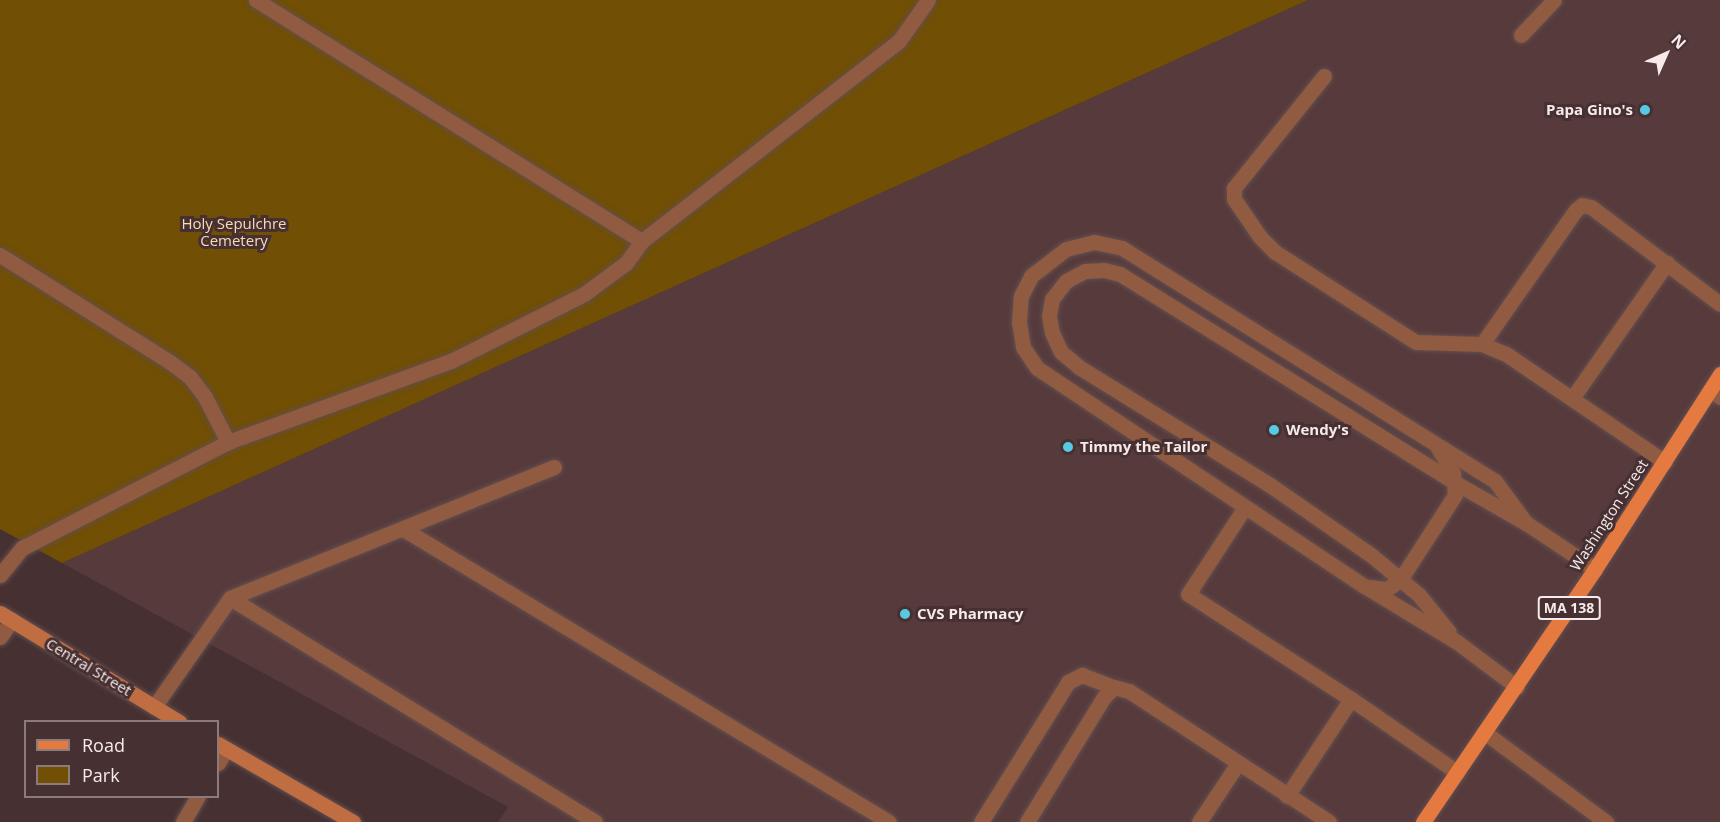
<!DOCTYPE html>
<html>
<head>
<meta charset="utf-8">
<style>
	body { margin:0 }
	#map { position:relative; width:1720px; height:822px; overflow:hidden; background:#463032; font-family:"Open Sans",sans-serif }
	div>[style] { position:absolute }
	.built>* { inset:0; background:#573a3c }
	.green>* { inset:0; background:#714f04 }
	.roads { filter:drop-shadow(0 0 2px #624e4f) drop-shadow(0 0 2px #624e4f) }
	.service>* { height:15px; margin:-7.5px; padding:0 7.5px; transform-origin:7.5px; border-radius:7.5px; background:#905b41 }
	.minor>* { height:15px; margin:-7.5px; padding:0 7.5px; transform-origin:7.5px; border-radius:7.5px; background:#905b41 }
	.secondary>* { height:15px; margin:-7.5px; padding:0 7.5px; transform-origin:7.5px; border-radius:7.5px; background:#c06d42 }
	.primary>* { height:15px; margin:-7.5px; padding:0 7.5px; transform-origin:7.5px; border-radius:7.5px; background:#e57a41 }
	.dots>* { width:16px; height:16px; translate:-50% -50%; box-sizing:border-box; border:3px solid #463032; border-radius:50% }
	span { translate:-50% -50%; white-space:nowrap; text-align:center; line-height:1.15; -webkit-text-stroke:6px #463032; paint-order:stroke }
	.shield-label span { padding:2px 4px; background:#463032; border:2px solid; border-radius:4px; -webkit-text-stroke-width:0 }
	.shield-label { font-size:14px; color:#f8eaea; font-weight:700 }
	.poi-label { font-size:15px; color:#f8eaea; font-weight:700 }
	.right { translate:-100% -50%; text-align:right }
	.left { translate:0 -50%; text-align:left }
	.park-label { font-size:15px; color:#f6dcb5 }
	.street-label { font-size:15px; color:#f8eaea }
	.legend { position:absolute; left:24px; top:720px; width:195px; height:78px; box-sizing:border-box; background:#463032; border:2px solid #8d7a7c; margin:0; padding:8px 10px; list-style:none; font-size:18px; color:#f8eaea }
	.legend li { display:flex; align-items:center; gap:12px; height:30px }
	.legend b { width:30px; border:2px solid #8d7a7c }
	.north { position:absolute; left:1636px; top:24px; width:60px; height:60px; -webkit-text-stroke:4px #463032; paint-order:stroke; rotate:45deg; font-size:16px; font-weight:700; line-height:24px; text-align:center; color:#f8eaea }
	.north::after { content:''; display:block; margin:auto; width:21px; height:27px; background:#f8eaea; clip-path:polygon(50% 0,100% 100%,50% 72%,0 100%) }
</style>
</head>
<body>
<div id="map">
	<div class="built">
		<div style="clip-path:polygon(1308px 0,1720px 0,1720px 822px,498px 822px,508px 807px,62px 563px)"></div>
	</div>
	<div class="green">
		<div style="clip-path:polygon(0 0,1308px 0,62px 563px,0 529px)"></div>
	</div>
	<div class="roads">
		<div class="service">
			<div style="left:256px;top:0;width:455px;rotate:32deg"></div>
			<div style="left:642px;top:241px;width:326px;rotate:-37.9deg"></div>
			<div style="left:899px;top:41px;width:50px;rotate:-54.7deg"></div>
			<div style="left:1521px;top:35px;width:48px;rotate:-46.7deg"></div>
			<div style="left:1324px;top:76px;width:144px;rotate:128.8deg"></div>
			<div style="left:1234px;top:188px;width:11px;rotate:90deg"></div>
			<div style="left:1234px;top:199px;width:46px;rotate:55.6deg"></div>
			<div style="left:1260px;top:237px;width:21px;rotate:45deg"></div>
			<div style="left:1275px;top:252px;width:167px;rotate:32.6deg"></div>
			<div style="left:1416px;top:342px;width:66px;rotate:1.7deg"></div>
			<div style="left:1482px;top:344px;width:26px;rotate:23deg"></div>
			<div style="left:1506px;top:354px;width:192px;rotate:34.2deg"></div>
			<div style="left:0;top:255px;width:201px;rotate:32.2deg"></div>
			<div style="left:170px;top:362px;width:25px;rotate:37deg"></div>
			<div style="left:190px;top:377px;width:25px;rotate:53deg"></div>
			<div style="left:205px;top:397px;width:51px;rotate:62.9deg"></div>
			<div style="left:1482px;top:344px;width:164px;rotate:-55deg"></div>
			<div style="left:1576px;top:210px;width:8px;rotate:-40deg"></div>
			<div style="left:1582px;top:205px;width:9px;rotate:13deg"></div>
			<div style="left:1591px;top:207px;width:161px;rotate:36.9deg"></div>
			<div style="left:1573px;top:397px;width:164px;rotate:-55deg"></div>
			<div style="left:554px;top:467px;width:349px;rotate:158deg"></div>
			<div style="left:230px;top:598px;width:428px;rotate:31.5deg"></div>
			<div style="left:1245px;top:507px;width:104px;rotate:123.2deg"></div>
			<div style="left:1188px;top:594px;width:194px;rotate:32.8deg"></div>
			<div style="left:1351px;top:699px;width:129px;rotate:34.6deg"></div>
			<div style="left:405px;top:530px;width:565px;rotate:31.1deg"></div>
			<div style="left:0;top:575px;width:35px;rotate:-51deg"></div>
			<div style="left:22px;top:548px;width:232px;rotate:-27.2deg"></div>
			<div style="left:228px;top:442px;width:237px;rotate:-20deg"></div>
			<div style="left:451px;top:361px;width:149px;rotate:-26.7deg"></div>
			<div style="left:584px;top:294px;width:52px;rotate:-36.4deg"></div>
			<div style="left:626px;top:263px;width:27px;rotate:-54deg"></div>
			<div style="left:1370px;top:587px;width:17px;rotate:7deg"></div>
			<div style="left:1387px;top:589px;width:16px;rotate:-35deg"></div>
			<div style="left:1400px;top:580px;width:101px;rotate:-57.1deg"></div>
			<div style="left:1455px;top:495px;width:22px;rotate:-95deg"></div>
			<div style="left:1453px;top:473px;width:29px;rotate:-121deg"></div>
			<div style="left:1449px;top:632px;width:48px;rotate:-129deg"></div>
			<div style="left:1419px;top:595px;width:62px;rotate:-140.2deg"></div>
			<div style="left:1371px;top:555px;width:123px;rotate:-145.3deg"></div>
			<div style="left:1270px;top:485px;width:225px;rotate:-148.3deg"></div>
			<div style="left:1079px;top:367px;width:23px;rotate:-140deg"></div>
			<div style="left:1061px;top:352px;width:21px;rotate:-115deg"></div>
			<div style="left:1052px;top:333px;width:17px;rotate:-100deg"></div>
			<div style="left:1049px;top:316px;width:17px;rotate:-80deg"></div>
			<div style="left:1052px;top:299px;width:23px;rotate:-52deg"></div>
			<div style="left:1066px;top:281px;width:21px;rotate:-28deg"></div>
			<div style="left:1085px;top:271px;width:19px;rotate:-3deg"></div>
			<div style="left:1104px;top:270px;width:16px;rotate:14deg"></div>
			<div style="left:1120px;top:274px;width:393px;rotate:31.9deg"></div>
			<div style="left:1454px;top:482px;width:83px;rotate:29.7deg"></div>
			<div style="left:1526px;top:523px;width:83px;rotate:33.7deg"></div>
			<div style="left:1517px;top:687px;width:75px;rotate:-143.1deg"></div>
			<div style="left:1457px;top:642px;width:109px;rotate:-148.9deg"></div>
			<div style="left:1364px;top:586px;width:393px;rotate:-146.3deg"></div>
			<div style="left:1037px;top:368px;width:25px;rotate:-124deg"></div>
			<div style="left:1023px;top:347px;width:25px;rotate:-99deg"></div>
			<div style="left:1019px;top:322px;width:26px;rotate:-86deg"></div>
			<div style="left:1021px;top:296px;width:22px;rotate:-63deg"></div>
			<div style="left:1031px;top:276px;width:44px;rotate:-37.6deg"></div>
			<div style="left:1066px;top:249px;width:29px;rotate:-14deg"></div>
			<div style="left:1094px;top:242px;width:29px;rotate:12deg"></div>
			<div style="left:1122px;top:248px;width:440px;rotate:32deg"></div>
			<div style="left:1495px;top:481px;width:52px;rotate:53.6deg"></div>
			<div style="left:154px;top:707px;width:133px;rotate:-55.1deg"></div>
			<div style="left:1484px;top:732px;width:152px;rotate:36.4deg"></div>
			<div style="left:218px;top:763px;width:16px;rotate:-60deg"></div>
			<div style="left:1287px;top:796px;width:116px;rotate:-56.6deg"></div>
			<div style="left:183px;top:822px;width:30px;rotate:-60deg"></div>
			<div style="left:981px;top:822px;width:165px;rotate:-58.1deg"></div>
			<div style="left:1068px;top:682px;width:16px;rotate:-27deg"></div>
			<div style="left:1082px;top:675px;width:34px;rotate:21deg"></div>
			<div style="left:1027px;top:822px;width:147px;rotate:-58.4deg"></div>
			<div style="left:1104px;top:697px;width:14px;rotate:-45deg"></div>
			<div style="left:1114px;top:687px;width:16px;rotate:15deg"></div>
			<div style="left:1129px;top:691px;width:239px;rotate:33.2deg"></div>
			<div style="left:1199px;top:822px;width:71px;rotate:-56.5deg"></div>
		</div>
		<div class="minor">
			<div style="left:1710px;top:390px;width:12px;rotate:35deg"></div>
			<div style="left:0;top:637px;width:21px;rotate:-55deg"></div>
		</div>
		<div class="secondary">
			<div style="left:0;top:613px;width:210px;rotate:31.3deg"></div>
			<div style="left:218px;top:744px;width:156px;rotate:30deg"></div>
		</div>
		<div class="primary">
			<div style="left:1423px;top:822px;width:306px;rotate:-55.8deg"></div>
			<div style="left:1595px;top:569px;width:232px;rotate:-57.3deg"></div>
		</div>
	</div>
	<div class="dots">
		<div style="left:1645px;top:110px;background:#57c9e3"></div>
		<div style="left:1274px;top:430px;background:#57c9e3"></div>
		<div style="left:1068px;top:447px;background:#57c9e3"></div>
		<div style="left:905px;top:614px;background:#57c9e3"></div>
	</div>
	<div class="shield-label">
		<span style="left:1569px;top:608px">MA 138</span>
	</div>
	<div class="poi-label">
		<span class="right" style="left:1633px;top:110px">Papa Gino's</span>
		<span class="left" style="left:1286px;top:430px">Wendy's</span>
		<span class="left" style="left:1080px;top:447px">Timmy the Tailor</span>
		<span class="left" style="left:917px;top:614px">CVS Pharmacy</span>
	</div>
	<div class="park-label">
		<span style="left:234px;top:232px">Holy Sepulchre<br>Cemetery</span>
	</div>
	<div class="street-label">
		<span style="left:1609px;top:515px;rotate:-57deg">Washington Street</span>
		<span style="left:89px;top:667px;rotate:31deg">Central Street</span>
	</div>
	<ul class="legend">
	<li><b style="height:8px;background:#e57a41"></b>Road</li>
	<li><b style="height:16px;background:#714f04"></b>Park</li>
	</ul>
	<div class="north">N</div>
</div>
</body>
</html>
